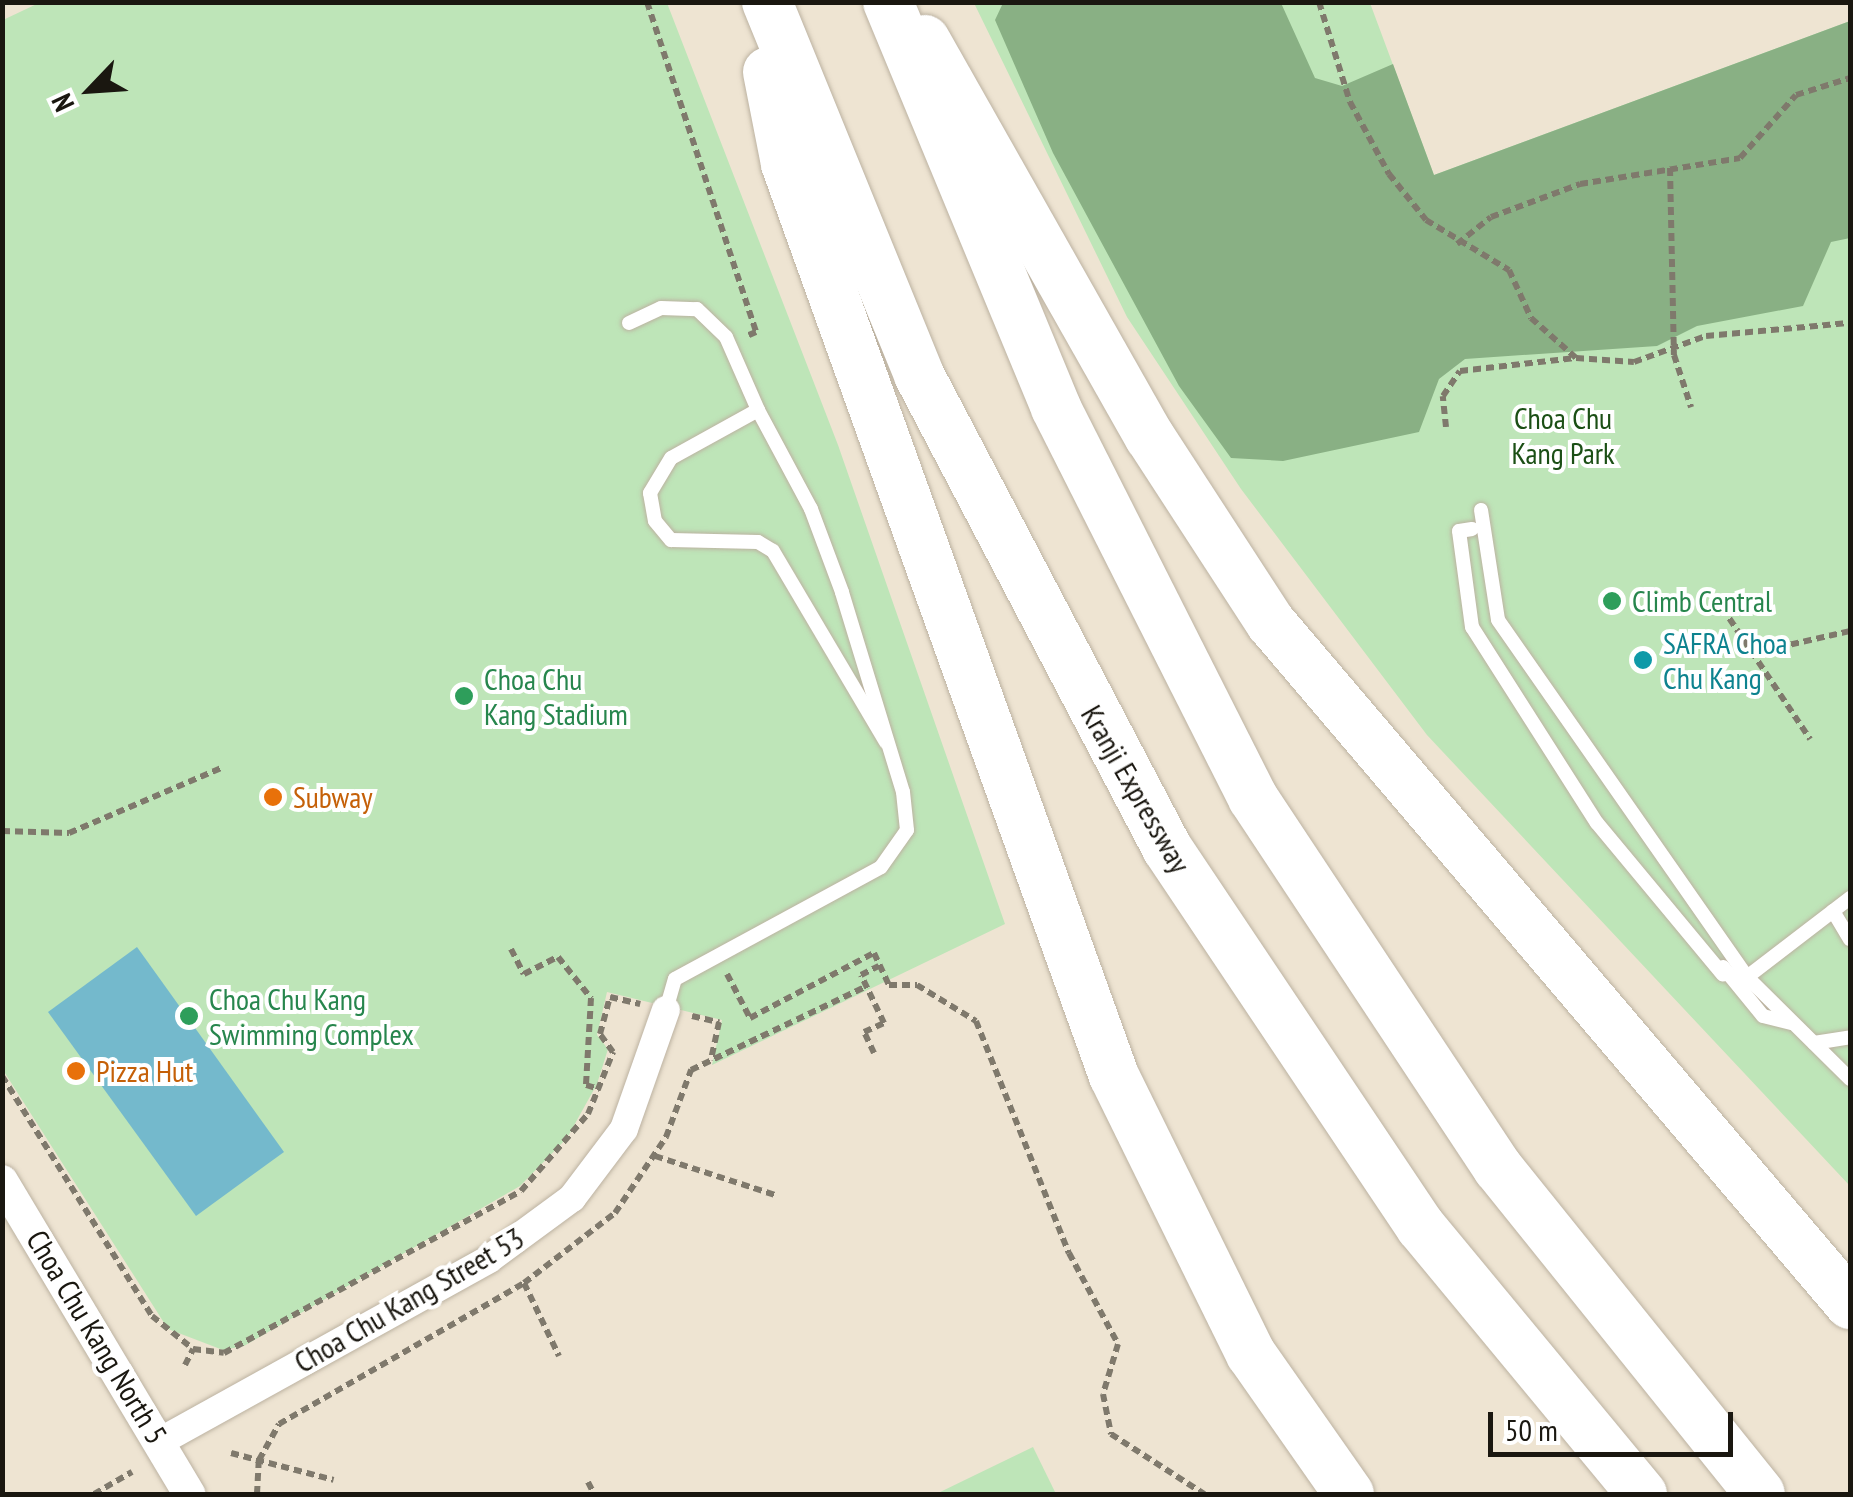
<!DOCTYPE html>
<html>
<head>
<meta charset="utf-8">
<style>
	body { margin:0 }
	#map { position:relative; width:1853px; height:1497px; overflow:hidden; background:#eee4d2; font-family:"PT Sans Narrow",sans-serif }
	div>[style] { position:absolute }
	.green>* { inset:0; background:#bee5b8 }
	.forest>* { inset:0; background:#89b084 }
	.water>* { inset:0; background:#74b9cc }
	.path>* { height:6px; margin-top:-3px; transform-origin:0; background:repeating-linear-gradient(90deg,#7f796c 0 8px,transparent 0 13px) }
	.roads { filter:drop-shadow(0 0 2px #bcb2a1) drop-shadow(0 0 2px #bcb2a1) }
	.service>* { height:14px; margin:-7px; padding:0 7px; transform-origin:7px; border-radius:7px; background:#fff }
	.minor>* { height:28px; margin:-14px; padding:0 14px; transform-origin:14px; border-radius:14px; background:#fff }
	.tertiary>* { height:32px; margin:-16px; padding:0 16px; transform-origin:16px; border-radius:16px; background:#fff }
	.motorway>* { height:50px; margin:-25px; padding:0 25px; transform-origin:25px; border-radius:25px; background:#fff }
	.dots>* { width:28px; height:28px; translate:-50% -50%; box-sizing:border-box; border:5px solid #fff; border-radius:50% }
	span { translate:-50% -50%; white-space:nowrap; text-align:center; line-height:1.15; -webkit-text-stroke:8px #fff; paint-order:stroke }
	.park-label { font-size:30px; color:#1b4f15 }
	.leisure-label { font-size:30px; color:#27864d }
	.left { translate:0 -50%; text-align:left }
	.culture-label { font-size:30px; color:#0d838f }
	.street-label { font-size:30px; color:#1a1710 }
	.food-label { font-size:30px; color:#c56008 }
	.frame { position:absolute; inset:0; border:5px solid #1a1710; pointer-events:none }
	.north { position:absolute; left:40px; top:40px; width:100px; height:100px; -webkit-text-stroke:8px #fff; paint-order:stroke; rotate:245deg; font-size:28px; font-weight:700; line-height:40px; text-align:center; color:#1a1710 }
	.north::after { content:''; display:block; margin:auto; width:35px; height:45px; background:#1a1710; clip-path:polygon(50% 0,100% 100%,50% 72%,0 100%) }
	.scale { position:absolute; left:1488px; top:1412px; width:245px; height:45px; box-sizing:border-box; border:5px solid #1a1710; border-top:0; padding-left:12px; font-size:30px; line-height:35px; white-space:nowrap; color:#1a1710; -webkit-text-stroke:8px #fff; paint-order:stroke }
</style>
</head>
<body>
<div id="map">
	<div class="green">
		<div style="clip-path:polygon(41px 2px,667px 3px,838px 445px,1005px 924px,712px 1065px,722px 1020px,607px 992px,597px 1035px,608px 1049px,597px 1084px,567px 1138px,520px 1186px,244px 1346px,223px 1350px,168px 1329px,3px 1070px,3px 20px)"></div>
		<div style="clip-path:polygon(974px 3px,1370px 3px,1434px 175px,1850px 21px,1850px 1186px,1427px 735px,1241px 489px,1127px 317px)"></div>
		<div style="clip-path:polygon(1033px 1447px,1056px 1494px,936px 1494px)"></div>
	</div>
	<div class="forest">
		<div style="clip-path:polygon(1003px 3px,1281px 3px,1315px 78px,1342px 86px,1393px 64px,1434px 175px,1850px 21px,1850px 238px,1831px 242px,1803px 306px,1697px 326px,1657px 346px,1465px 359px,1439px 379px,1419px 432px,1283px 461px,1231px 458px,1179px 386px,1053px 153px,995px 20px)"></div>
	</div>
	<div class="water">
		<div style="clip-path:polygon(137px 947px,284px 1152px,196px 1216px,48px 1012px)"></div>
	</div>
	<div class="path">
		<div style="left:647px;top:2px;width:348px;rotate:71.7deg"></div>
		<div style="left:756px;top:332px;width:8px;rotate:157deg"></div>
		<div style="left:1319px;top:2px;width:105px;rotate:72.8deg"></div>
		<div style="left:1350px;top:102px;width:82px;rotate:61.6deg"></div>
		<div style="left:1389px;top:174px;width:59px;rotate:51.2deg"></div>
		<div style="left:1426px;top:220px;width:97px;rotate:31.1deg"></div>
		<div style="left:1509px;top:270px;width:53px;rotate:65.4deg"></div>
		<div style="left:1531px;top:318px;width:60px;rotate:41.6deg"></div>
		<div style="left:1576px;top:358px;width:58px;rotate:3.9deg"></div>
		<div style="left:1634px;top:362px;width:77px;rotate:-19.9deg"></div>
		<div style="left:1706px;top:336px;width:145px;rotate:-5.2deg"></div>
		<div style="left:1670px;top:168px;width:187px;rotate:88.8deg"></div>
		<div style="left:1674px;top:355px;width:55px;rotate:71.9deg"></div>
		<div style="left:1457px;top:244px;width:43px;rotate:-38.5deg"></div>
		<div style="left:1491px;top:217px;width:95px;rotate:-20.3deg"></div>
		<div style="left:1580px;top:184px;width:162px;rotate:-9.2deg"></div>
		<div style="left:1740px;top:158px;width:84px;rotate:-48.4deg"></div>
		<div style="left:1796px;top:95px;width:57px;rotate:-17.5deg"></div>
		<div style="left:1446px;top:427px;width:31px;rotate:-96deg"></div>
		<div style="left:1443px;top:396px;width:30px;rotate:-56deg"></div>
		<div style="left:1460px;top:371px;width:116px;rotate:-6.4deg"></div>
		<div style="left:1715px;top:597px;width:171px;rotate:56.2deg"></div>
		<div style="left:1753px;top:653px;width:99px;rotate:-12.8deg"></div>
		<div style="left:2px;top:831px;width:67px;rotate:1.7deg"></div>
		<div style="left:69px;top:833px;width:168px;rotate:-23.1deg"></div>
		<div style="left:511px;top:949px;width:28px;rotate:63deg"></div>
		<div style="left:524px;top:974px;width:38px;rotate:-27deg"></div>
		<div style="left:558px;top:957px;width:53px;rotate:51.2deg"></div>
		<div style="left:591px;top:998px;width:87px;rotate:93.3deg"></div>
		<div style="left:586px;top:1085px;width:14px;rotate:17deg"></div>
		<div style="left:727px;top:974px;width:50px;rotate:62.4deg"></div>
		<div style="left:750px;top:1018px;width:140px;rotate:-27.7deg"></div>
		<div style="left:874px;top:953px;width:35px;rotate:65deg"></div>
		<div style="left:889px;top:985px;width:28px"></div>
		<div style="left:917px;top:985px;width:69px;rotate:31.4deg"></div>
		<div style="left:976px;top:1021px;width:250px;rotate:68.2deg"></div>
		<div style="left:1069px;top:1253px;width:103px;rotate:61.7deg"></div>
		<div style="left:1118px;top:1344px;width:52px;rotate:106.7deg"></div>
		<div style="left:1103px;top:1394px;width:41px;rotate:78.7deg"></div>
		<div style="left:1111px;top:1434px;width:111px;rotate:32.8deg"></div>
		<div style="left:692px;top:1016px;width:28px;rotate:13deg"></div>
		<div style="left:719px;top:1022px;width:39px;rotate:102deg"></div>
		<div style="left:874px;top:1053px;width:23px;rotate:-115deg"></div>
		<div style="left:864px;top:1032px;width:22px;rotate:-24deg"></div>
		<div style="left:884px;top:1023px;width:53px;rotate:-115.6deg"></div>
		<div style="left:861px;top:975px;width:20px;rotate:-27deg"></div>
		<div style="left:2px;top:1076px;width:283px;rotate:58deg"></div>
		<div style="left:152px;top:1316px;width:53px;rotate:38.8deg"></div>
		<div style="left:193px;top:1349px;width:31px;rotate:7deg"></div>
		<div style="left:224px;top:1353px;width:338px;rotate:-28.6deg"></div>
		<div style="left:521px;top:1191px;width:102px;rotate:-49deg"></div>
		<div style="left:588px;top:1114px;width:67px;rotate:-68deg"></div>
		<div style="left:613px;top:1052px;width:22px;rotate:-126deg"></div>
		<div style="left:600px;top:1034px;width:38px;rotate:-75deg"></div>
		<div style="left:610px;top:997px;width:31px;rotate:13deg"></div>
		<div style="left:655px;top:1156px;width:129px;rotate:18deg"></div>
		<div style="left:524px;top:1283px;width:81px;rotate:64.4deg"></div>
		<div style="left:185px;top:1365px;width:18px;rotate:-63deg"></div>
		<div style="left:231px;top:1453px;width:106px;rotate:14.7deg"></div>
		<div style="left:588px;top:1482px;width:13px;rotate:63deg"></div>
		<div style="left:94px;top:1494px;width:44px;rotate:-30.1deg"></div>
		<div style="left:257px;top:1494px;width:34px;rotate:-87deg"></div>
		<div style="left:259px;top:1460px;width:41px;rotate:-60.9deg"></div>
		<div style="left:279px;top:1424px;width:283px;rotate:-29.9deg"></div>
		<div style="left:524px;top:1283px;width:115px;rotate:-37.6deg"></div>
		<div style="left:615px;top:1213px;width:92px;rotate:-56.1deg"></div>
		<div style="left:666px;top:1137px;width:72px;rotate:-69.5deg"></div>
		<div style="left:691px;top:1070px;width:195px;rotate:-25.5deg"></div>
	</div>
	<div class="roads">
		<div class="service">
			<div style="left:629px;top:323px;width:35px;rotate:-25deg"></div>
			<div style="left:661px;top:308px;width:36px;rotate:2deg"></div>
			<div style="left:697px;top:309px;width:40px;rotate:44deg"></div>
			<div style="left:726px;top:337px;width:80px;rotate:66.3deg"></div>
			<div style="left:1481px;top:510px;width:111px;rotate:81.2deg"></div>
			<div style="left:1498px;top:620px;width:435px;rotate:55.1deg"></div>
			<div style="left:1472px;top:529px;width:13px;rotate:171deg"></div>
			<div style="left:1459px;top:531px;width:97px;rotate:82.3deg"></div>
			<div style="left:1472px;top:627px;width:232px;rotate:57.5deg"></div>
			<div style="left:1597px;top:823px;width:197px;rotate:50.3deg"></div>
			<div style="left:1850px;top:898px;width:130px;rotate:142.5deg"></div>
			<div style="left:1747px;top:977px;width:145px;rotate:44.7deg"></div>
			<div style="left:1833px;top:911px;width:33px;rotate:59deg"></div>
			<div style="left:1723px;top:967px;width:63px;rotate:50.8deg"></div>
			<div style="left:1763px;top:1016px;width:29px;rotate:14deg"></div>
			<div style="left:666px;top:1010px;width:32px;rotate:-74deg"></div>
			<div style="left:675px;top:979px;width:234px;rotate:-28.5deg"></div>
			<div style="left:881px;top:867px;width:45px;rotate:-54.9deg"></div>
			<div style="left:907px;top:830px;width:38px;rotate:-96deg"></div>
			<div style="left:903px;top:792px;width:209px;rotate:-107deg"></div>
			<div style="left:842px;top:592px;width:89px;rotate:-110.5deg"></div>
			<div style="left:811px;top:509px;width:112px;rotate:-118.2deg"></div>
			<div style="left:758px;top:410px;width:99px;rotate:151.1deg"></div>
			<div style="left:671px;top:458px;width:41px;rotate:121deg"></div>
			<div style="left:650px;top:493px;width:28px;rotate:80deg"></div>
			<div style="left:655px;top:521px;width:25px;rotate:50deg"></div>
			<div style="left:671px;top:540px;width:87px;rotate:1.3deg"></div>
			<div style="left:758px;top:542px;width:17px;rotate:31deg"></div>
			<div style="left:773px;top:551px;width:222px;rotate:59.4deg"></div>
			<div style="left:1814px;top:1043px;width:36px;rotate:-9deg"></div>
		</div>
		<div class="minor">
			<div style="left:161px;top:1441px;width:375px;rotate:-29deg"></div>
			<div style="left:489px;top:1259px;width:103px;rotate:-36.3deg"></div>
			<div style="left:572px;top:1198px;width:86px;rotate:-53deg"></div>
			<div style="left:624px;top:1129px;width:126px;rotate:-70.6deg"></div>
		</div>
		<div class="tertiary">
			<div style="left:2px;top:1181px;width:365px;rotate:59.1deg"></div>
		</div>
		<div class="motorway">
			<div style="left:767px;top:2px;width:403px;rotate:67.8deg"></div>
			<div style="left:919px;top:375px;width:534px;rotate:62.33deg"></div>
			<div style="left:1167px;top:848px;width:456px;rotate:56.2deg"></div>
			<div style="left:1421px;top:1227px;width:347px;rotate:50.4deg"></div>
			<div style="left:888px;top:2px;width:439px;rotate:67.5deg"></div>
			<div style="left:1056px;top:408px;width:437px;rotate:63.2deg"></div>
			<div style="left:1253px;top:798px;width:444px;rotate:56.5deg"></div>
			<div style="left:1498px;top:1168px;width:418px;rotate:51.2deg"></div>
			<div style="left:925px;top:40px;width:456px;rotate:60.5deg"></div>
			<div style="left:1150px;top:437px;width:222px;rotate:57deg"></div>
			<div style="left:1271px;top:623px;width:894px;rotate:49.63deg"></div>
			<div style="left:768px;top:72px;width:94px;rotate:78.9deg"></div>
			<div style="left:786px;top:164px;width:969px;rotate:70.22deg"></div>
			<div style="left:1114px;top:1076px;width:310px;rotate:63.8deg"></div>
			<div style="left:1251px;top:1354px;width:171px;rotate:55deg"></div>
		</div>
	</div>
	<div class="dots">
		<div style="left:1612px;top:601px;background:#2e9e5b"></div>
		<div style="left:1643px;top:660px;background:#0f9aa8"></div>
		<div style="left:464px;top:696px;background:#2e9e5b"></div>
		<div style="left:273px;top:797px;background:#e8710a"></div>
		<div style="left:189px;top:1016px;background:#2e9e5b"></div>
		<div style="left:76px;top:1071px;background:#e8710a"></div>
	</div>
	<div class="park-label">
		<span style="left:1563px;top:435px">Choa Chu<br>Kang Park</span>
	</div>
	<div class="leisure-label">
		<span class="left" style="left:1632px;top:601px">Climb Central</span>
		<span class="left" style="left:484px;top:696px">Choa Chu<br>Kang Stadium</span>
		<span class="left" style="left:209px;top:1016px">Choa Chu Kang<br>Swimming Complex</span>
	</div>
	<div class="culture-label">
		<span class="left" style="left:1663px;top:660px">SAFRA Choa<br>Chu Kang</span>
	</div>
	<div class="street-label">
		<span style="left:1136px;top:789px;rotate:60deg">Kranji Expressway</span>
		<span style="left:409px;top:1300px;rotate:-30deg">Choa Chu Kang Street 53</span>
		<span style="left:97px;top:1337px;rotate:59deg">Choa Chu Kang North 5</span>
	</div>
	<div class="food-label">
		<span class="left" style="left:293px;top:797px">Subway</span>
		<span class="left" style="left:96px;top:1071px">Pizza Hut</span>
	</div>
	<div class="frame"></div>
	<div class="north">N</div>
	<div class="scale">50 m</div>
</div>
</body>
</html>
